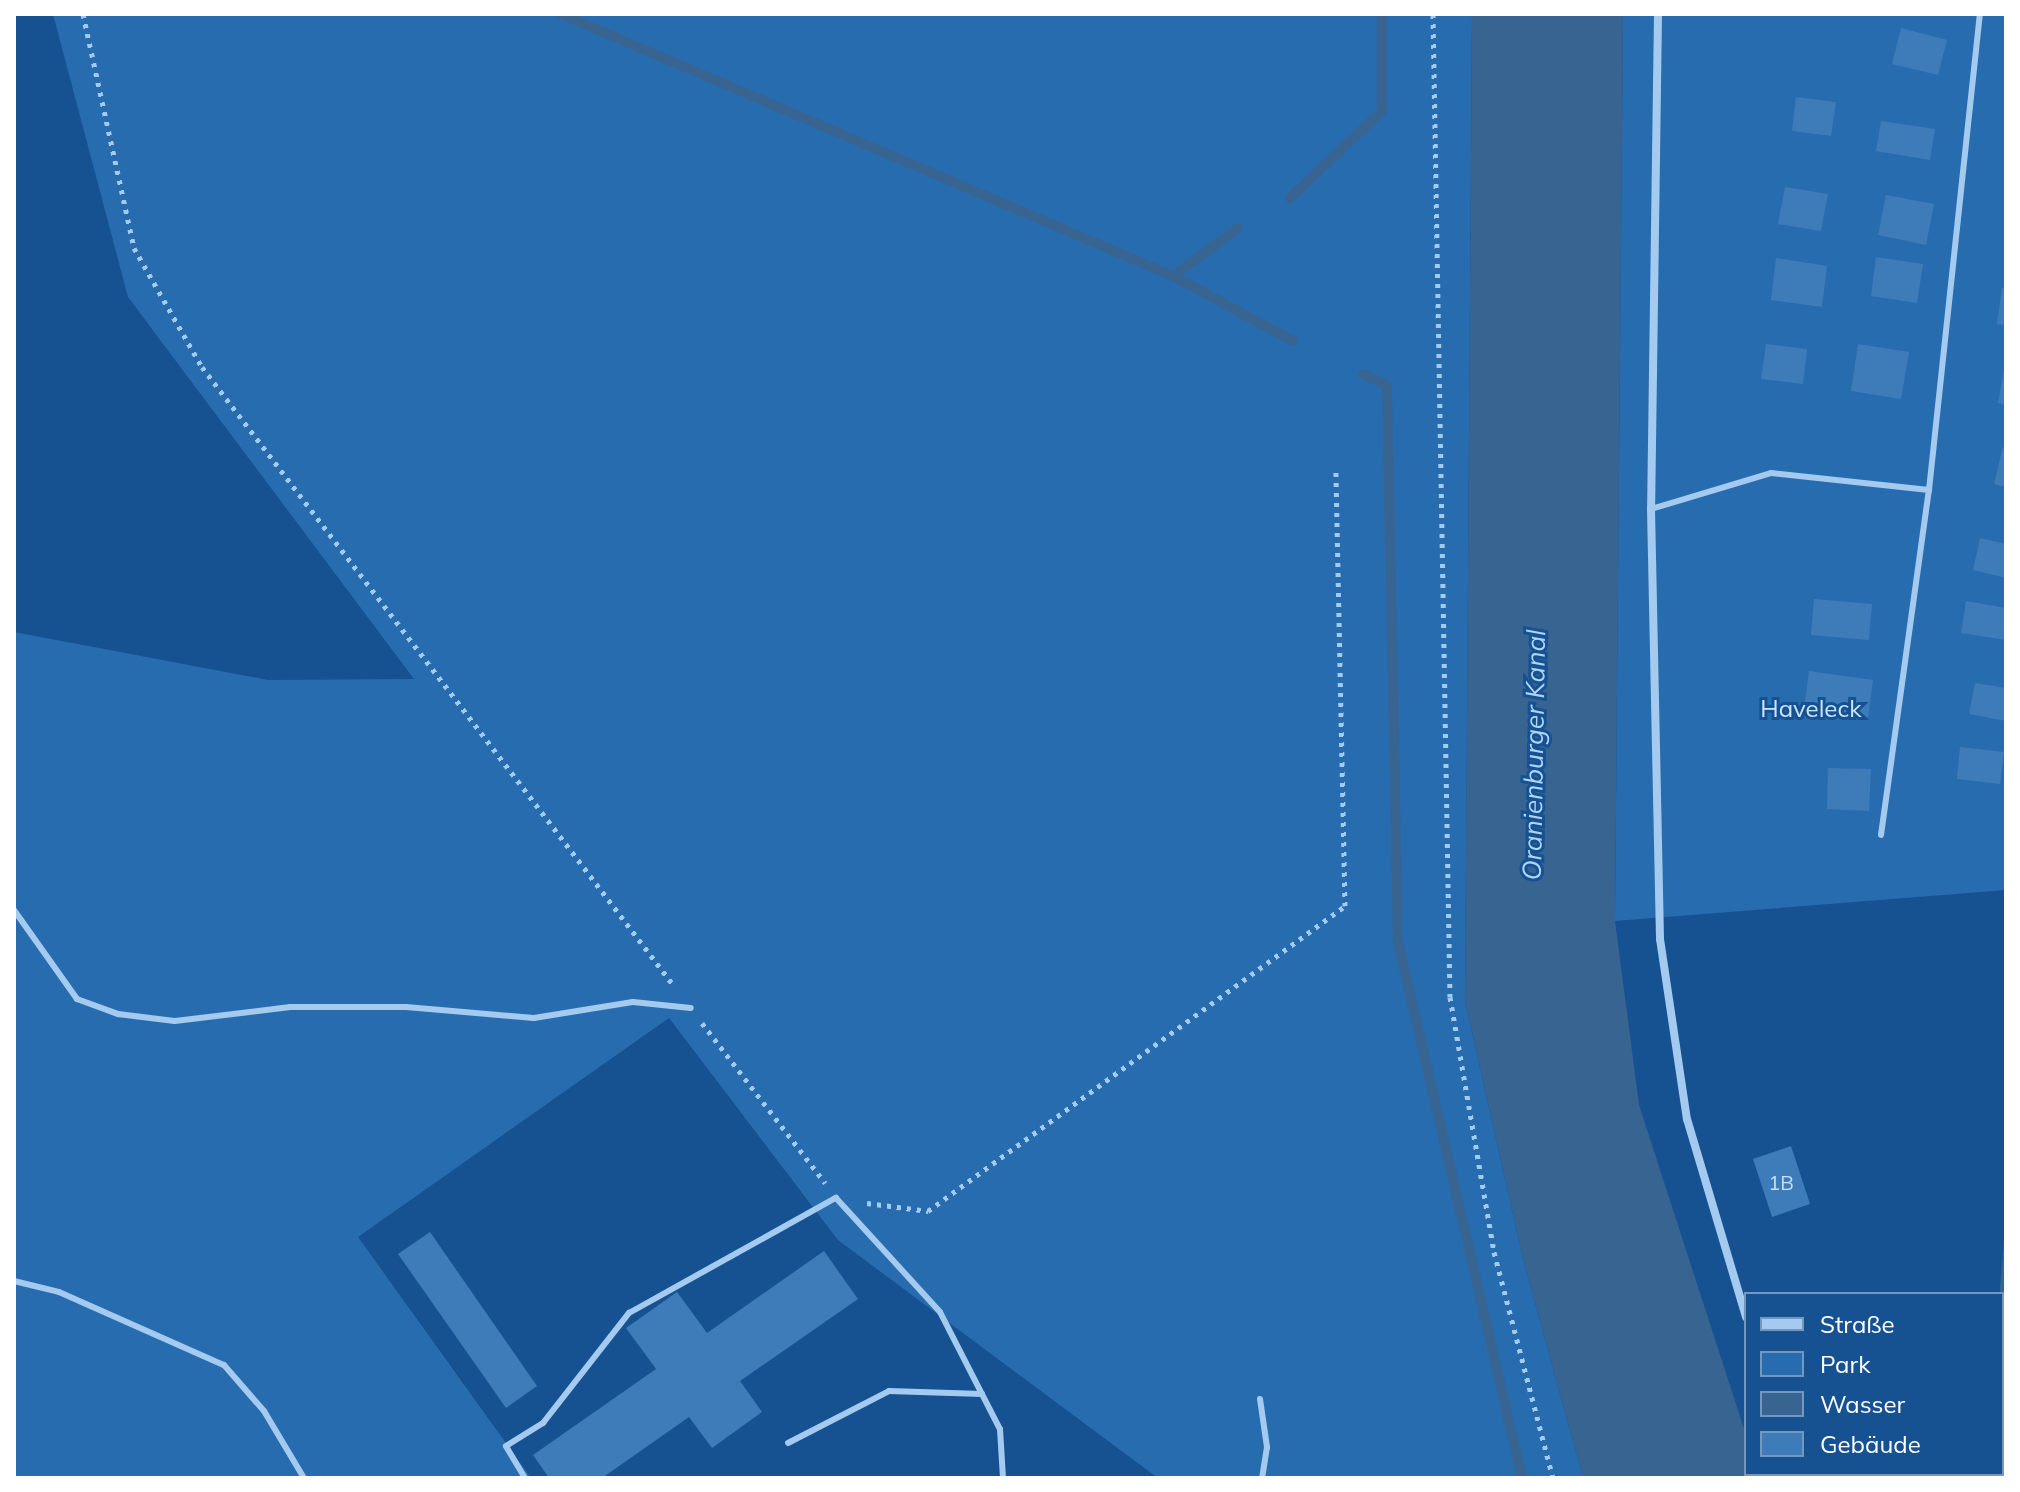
<!DOCTYPE html>
<html>
<head>
<meta charset="utf-8">
<style>
	body { margin:0 }
	#map { position:relative; width:2020px; height:1492px; overflow:hidden; background:#165292; font-family:Mulish,sans-serif }
	div>[style] { position:absolute }
	.green>* { inset:0; background:#286cb0 }
	.water>* { inset:0; background:#386492 }
	.stream>* { height:10px; margin:-5px; padding:0 5px; transform-origin:5px; border-radius:5px; background:#386492 }
	.building>* { inset:0; background:#3e7bb9 }
	.path>* { height:5px; margin-top:-2.5px; transform-origin:0; background:repeating-linear-gradient(90deg,#a4caf0 0 4px,transparent 0 10px) }
	.lane>* { height:6px; margin:-3px; padding:0 3px; transform-origin:3px; border-radius:3px; background:#a4caf0 }
	.street>* { height:8px; margin:-4px; padding:0 4px; transform-origin:4px; border-radius:4px; background:#a4caf0 }
	span { translate:-50% -50%; white-space:nowrap; text-align:center; line-height:1.15; -webkit-text-stroke:6px #165292; paint-order:stroke }
	.number-label { font-size:20px; color:#cfdeee }
	.number-label span { -webkit-text-stroke-width:0 }
	.park-label { font-size:24px; color:#cbe3fc }
	.water-label { font-size:26px; color:#b0d4f7; font-style:italic }
	.frame { position:absolute; inset:0; border:16px solid #fff; pointer-events:none }
	.legend { position:absolute; left:1744px; top:1292px; width:260px; height:184px; box-sizing:border-box; background:#165292; border:2px solid #7397be; margin:0; padding:10px 14px; list-style:none; font-size:24px; color:#fff }
	.legend li { display:flex; align-items:center; gap:16px; height:40px }
	.legend b { width:40px; border:2px solid #7397be }
</style>
</head>
<body>
<div id="map">
	<div class="green">
		<div style="clip-path:polygon(53px 14px,1472px 14px,1465px 1001px,1523px 1259px,1583px 1478px,1158px 1478px,838px 1240px,669px 1018px,358px 1237px,531px 1478px,14px 1478px,14px 632px,268px 680px,414px 679px,128px 297px)"></div>
		<div style="clip-path:polygon(1623px 14px,2006px 14px,2006px 890px,1615px 921px)"></div>
	</div>
	<div class="water">
		<div style="clip-path:polygon(1472px 14px,1623px 14px,1615px 921px,1639px 1105px,1746px 1435px,1746px 1474px,1760px 1478px,1583px 1478px,1523px 1259px,1465px 1001px)"></div>
		<div style="clip-path:polygon(2006px 1217px,2006px 1387px,2000px 1289px)"></div>
	</div>
	<div class="stream">
		<div style="left:561px;top:14px;width:666px;rotate:23.18deg"></div>
		<div style="left:1173px;top:276px;width:136px;rotate:28.4deg"></div>
		<div style="left:1290px;top:198px;width:127px;rotate:-43.4deg"></div>
		<div style="left:1382px;top:111px;width:97px;rotate:-90deg"></div>
		<div style="left:1173px;top:276px;width:81px;rotate:-36.4deg"></div>
		<div style="left:1363px;top:374px;width:26px;rotate:25deg"></div>
		<div style="left:1387px;top:385px;width:557px;rotate:88.87deg"></div>
		<div style="left:1398px;top:942px;width:550px;rotate:76.97deg"></div>
	</div>
	<div class="building">
		<div style="clip-path:polygon(1901px 28px,1947px 40px,1938px 75px,1892px 64px)"></div>
		<div style="clip-path:polygon(1796px 97px,1836px 102px,1831px 136px,1792px 131px)"></div>
		<div style="clip-path:polygon(1881px 121px,1935px 129px,1930px 160px,1876px 151px)"></div>
		<div style="clip-path:polygon(1785px 187px,1828px 194px,1821px 231px,1778px 224px)"></div>
		<div style="clip-path:polygon(1886px 195px,1934px 204px,1926px 245px,1878px 235px)"></div>
		<div style="clip-path:polygon(1876px 257px,1923px 264px,1917px 303px,1871px 296px)"></div>
		<div style="clip-path:polygon(1776px 258px,1827px 266px,1822px 307px,1771px 300px)"></div>
		<div style="clip-path:polygon(2002px 288px,2006px 289px,2006px 325px,1997px 324px)"></div>
		<div style="clip-path:polygon(1766px 344px,1807px 349px,1803px 384px,1761px 379px)"></div>
		<div style="clip-path:polygon(1858px 344px,1909px 352px,1901px 399px,1851px 391px)"></div>
		<div style="clip-path:polygon(2004px 369px,2006px 369px,2006px 405px,1998px 403px)"></div>
		<div style="clip-path:polygon(2003px 447px,2006px 448px,2006px 487px,1994px 484px)"></div>
		<div style="clip-path:polygon(1980px 538px,2006px 544px,2006px 578px,1973px 570px)"></div>
		<div style="clip-path:polygon(1814px 599px,1872px 604px,1869px 640px,1811px 635px)"></div>
		<div style="clip-path:polygon(1966px 601px,2006px 608px,2006px 640px,1961px 633px)"></div>
		<div style="clip-path:polygon(1809px 671px,1873px 680px,1868px 718px,1804px 709px)"></div>
		<div style="clip-path:polygon(1975px 683px,2006px 688px,2006px 721px,1969px 714px)"></div>
		<div style="clip-path:polygon(1960px 747px,2004px 752px,2000px 784px,1957px 779px)"></div>
		<div style="clip-path:polygon(1828px 768px,1871px 769px,1869px 811px,1827px 809px)"></div>
		<div style="clip-path:polygon(1791px 1146px,1810px 1204px,1772px 1217px,1753px 1159px)"></div>
		<div style="clip-path:polygon(430px 1232px,537px 1386px,506px 1408px,398px 1254px)"></div>
		<div style="clip-path:polygon(824px 1251px,858px 1299px,740px 1381px,762px 1412px,712px 1448px,689px 1417px,602px 1478px,549px 1478px,533px 1455px,656px 1369px,626px 1328px,677px 1292px,707px 1333px)"></div>
		<div style="clip-path:polygon(1857px 1474px,1889px 1474px,1890px 1478px,1858px 1478px)"></div>
	</div>
	<div class="path">
		<div style="left:83px;top:14px;width:239px;rotate:77.7deg"></div>
		<div style="left:134px;top:248px;width:137px;rotate:60.3deg"></div>
		<div style="left:202px;top:367px;width:778px;rotate:52.67deg"></div>
		<div style="left:1433px;top:14px;width:983px;rotate:89.01deg"></div>
		<div style="left:1450px;top:997px;width:259px;rotate:80.2deg"></div>
		<div style="left:1494px;top:1252px;width:234px;rotate:75.4deg"></div>
		<div style="left:702px;top:1023px;width:202px;rotate:52.4deg"></div>
		<div style="left:867px;top:1203px;width:62px;rotate:7.5deg"></div>
		<div style="left:928px;top:1211px;width:517px;rotate:-36.18deg"></div>
		<div style="left:1345px;top:906px;width:434px;rotate:-91.2deg"></div>
	</div>
	<div class="lane">
		<div style="left:1651px;top:509px;width:125px;rotate:-16.7deg"></div>
		<div style="left:1771px;top:473px;width:159px;rotate:6.1deg"></div>
		<div style="left:1881px;top:835px;width:348px;rotate:-82.1deg"></div>
		<div style="left:1929px;top:490px;width:479px;rotate:-83.9deg"></div>
		<div style="left:14px;top:910px;width:109px;rotate:54.7deg"></div>
		<div style="left:77px;top:999px;width:44px;rotate:20.1deg"></div>
		<div style="left:118px;top:1014px;width:57px;rotate:7deg"></div>
		<div style="left:175px;top:1021px;width:116px;rotate:-6.9deg"></div>
		<div style="left:290px;top:1007px;width:116px"></div>
		<div style="left:406px;top:1007px;width:128px;rotate:4.9deg"></div>
		<div style="left:534px;top:1018px;width:100px;rotate:-9.2deg"></div>
		<div style="left:633px;top:1002px;width:58px;rotate:5.9deg"></div>
		<div style="left:14px;top:1281px;width:46px;rotate:13.7deg"></div>
		<div style="left:59px;top:1292px;width:180px;rotate:23.9deg"></div>
		<div style="left:224px;top:1365px;width:61px;rotate:49deg"></div>
		<div style="left:264px;top:1411px;width:78px;rotate:59.2deg"></div>
		<div style="left:1260px;top:1399px;width:49px;rotate:81.7deg"></div>
		<div style="left:1267px;top:1447px;width:31px;rotate:99deg"></div>
		<div style="left:788px;top:1443px;width:114px;rotate:-27.2deg"></div>
		<div style="left:889px;top:1391px;width:93px;rotate:1.8deg"></div>
		<div style="left:525px;top:1478px;width:37px;rotate:-121deg"></div>
		<div style="left:506px;top:1446px;width:44px;rotate:-31.9deg"></div>
		<div style="left:543px;top:1423px;width:140px;rotate:-52deg"></div>
		<div style="left:629px;top:1313px;width:237px;rotate:-29.1deg"></div>
		<div style="left:836px;top:1198px;width:154px;rotate:47.6deg"></div>
		<div style="left:940px;top:1312px;width:131px;rotate:62.9deg"></div>
		<div style="left:1000px;top:1429px;width:49px;rotate:86.5deg"></div>
	</div>
	<div class="street">
		<div style="left:1658px;top:14px;width:495px;rotate:90.8deg"></div>
		<div style="left:1651px;top:509px;width:430px;rotate:88.8deg"></div>
		<div style="left:1660px;top:939px;width:182px;rotate:81.5deg"></div>
		<div style="left:1687px;top:1119px;width:207px;rotate:73.4deg"></div>
		<div style="left:1793px;top:1474px;width:4px;rotate:76deg"></div>
	</div>
	<div class="number-label">
		<span style="left:1781px;top:1182px">1B</span>
	</div>
	<div class="park-label">
		<span style="left:1811px;top:709px">Haveleck</span>
	</div>
	<div class="water-label">
		<span style="left:1534px;top:755px;rotate:-89deg">Oranienburger Kanal</span>
	</div>
	<div class="frame"></div>
	<ul class="legend">
	<li><b style="height:10px;background:#a4caf0"></b>Straße</li>
	<li><b style="height:22px;background:#286cb0"></b>Park</li>
	<li><b style="height:22px;background:#386492"></b>Wasser</li>
	<li><b style="height:22px;background:#3e7bb9"></b>Gebäude</li>
	</ul>
</div>
</body>
</html>
